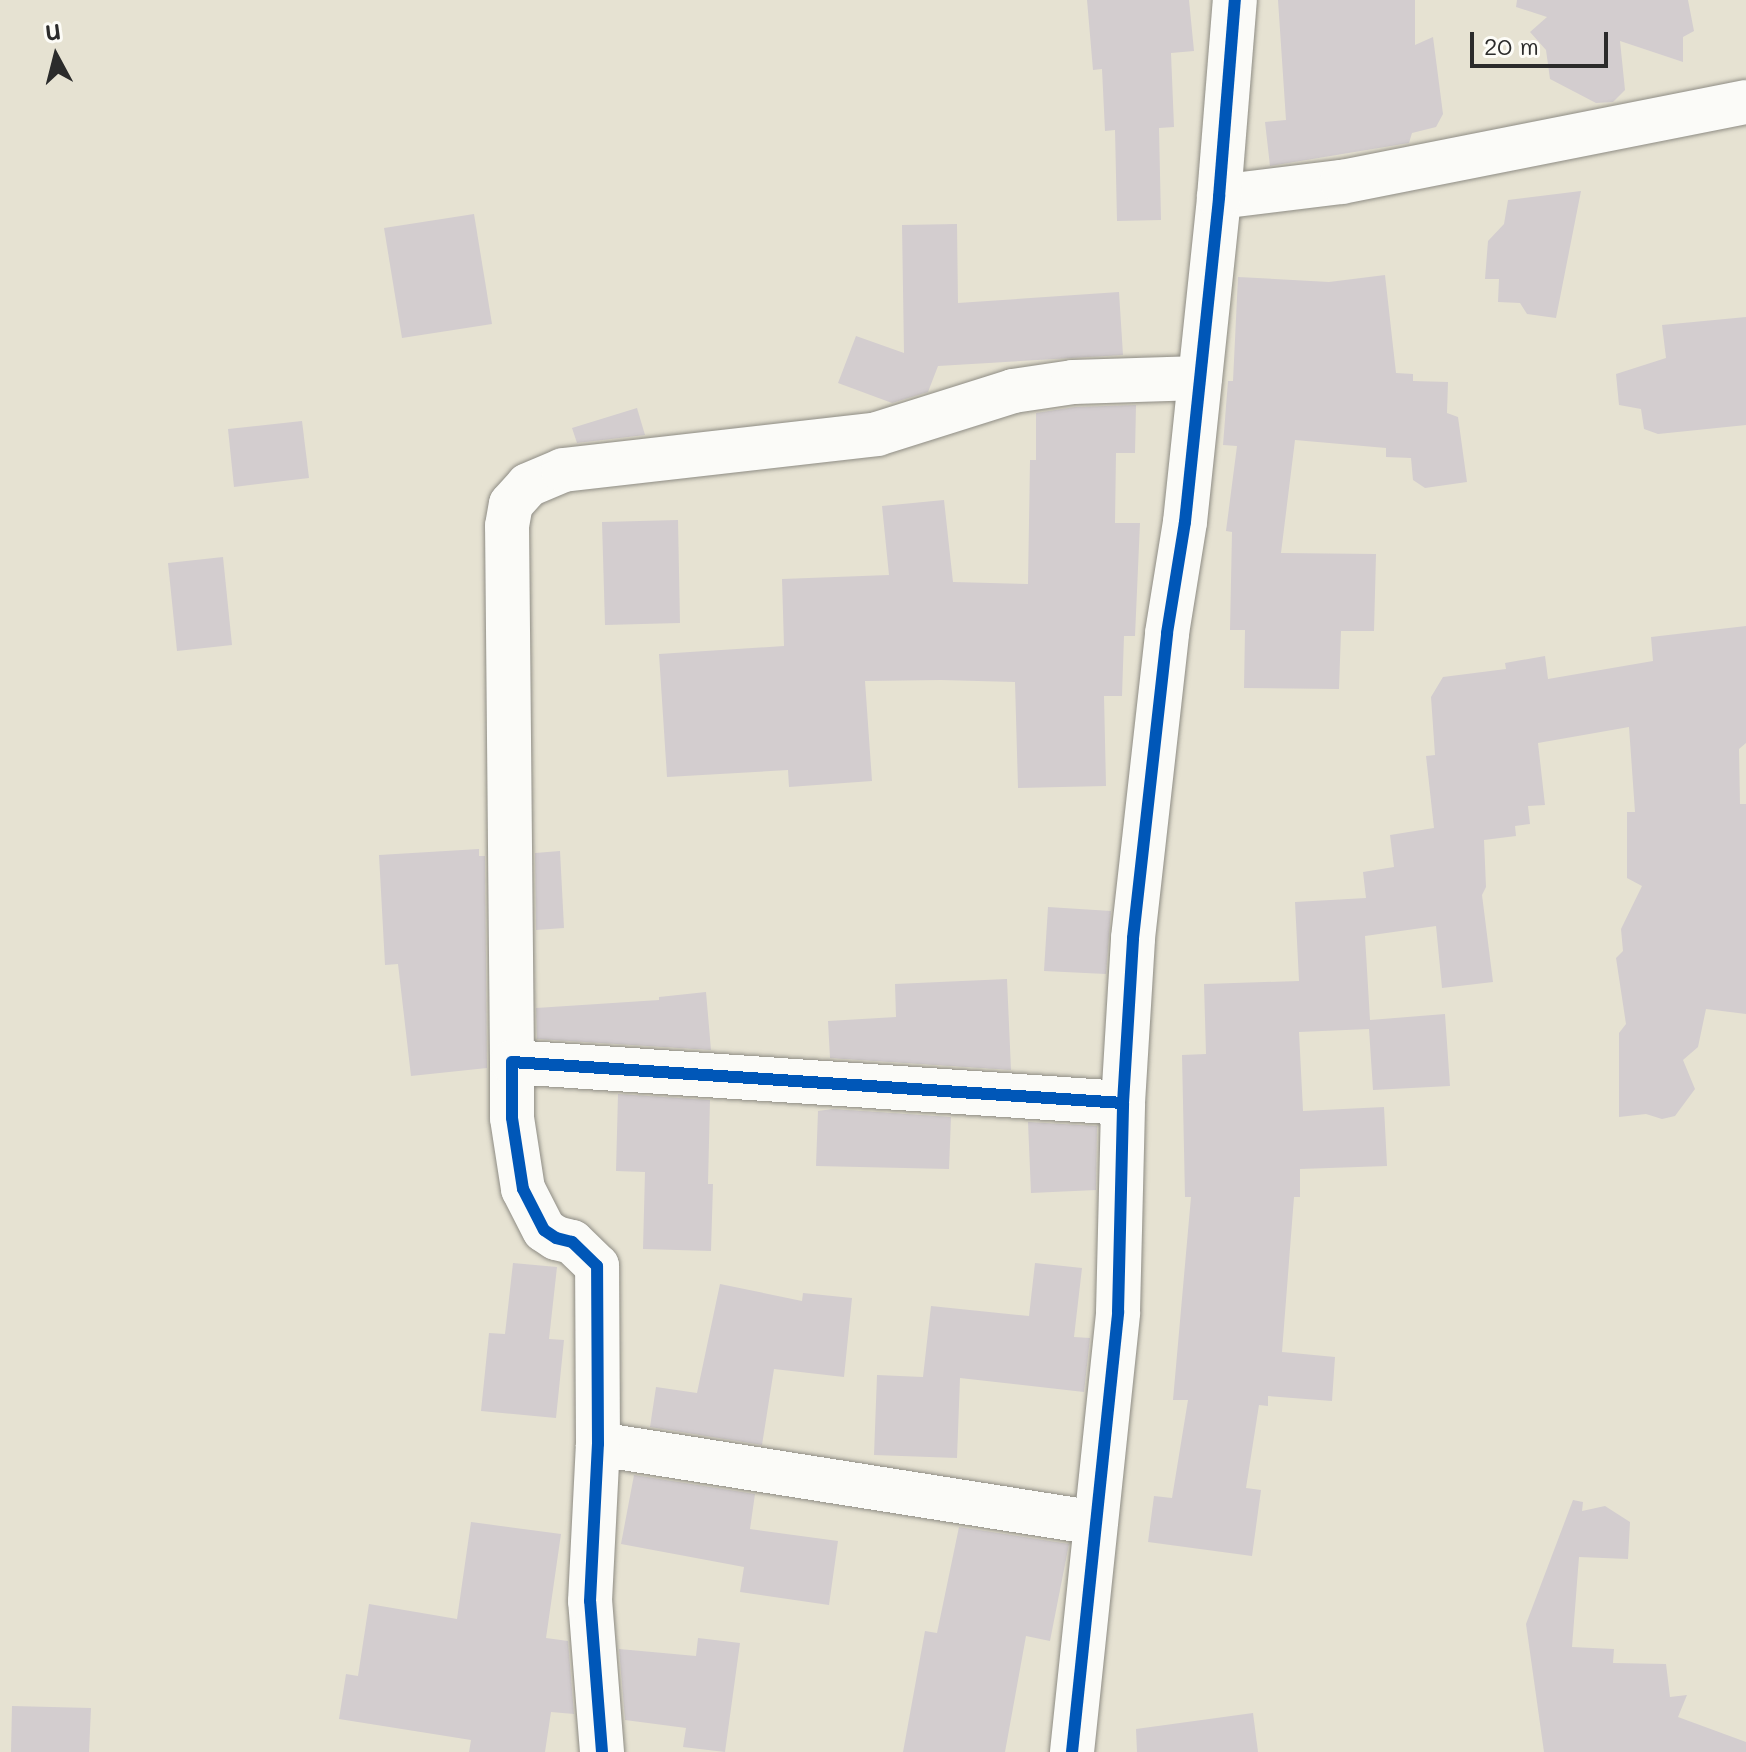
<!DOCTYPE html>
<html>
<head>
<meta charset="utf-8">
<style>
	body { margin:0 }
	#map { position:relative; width:1746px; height:1752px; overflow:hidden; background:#e6e2d2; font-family:Mali,sans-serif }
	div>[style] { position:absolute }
	.building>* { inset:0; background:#d3cdcf }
	.roads { filter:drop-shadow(0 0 2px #8e8c84) drop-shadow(0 0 2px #8e8c84) }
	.street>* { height:44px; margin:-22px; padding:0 22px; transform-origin:22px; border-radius:22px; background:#fbfbf8 }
	.cycleway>* { height:12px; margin:-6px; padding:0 6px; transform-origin:6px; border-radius:6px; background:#0057b8 }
	span { translate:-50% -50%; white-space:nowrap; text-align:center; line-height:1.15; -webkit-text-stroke:8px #fdfcf7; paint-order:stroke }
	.north { position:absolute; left:16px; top:16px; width:80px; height:80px; -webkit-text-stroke:6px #fdfcf7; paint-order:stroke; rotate:353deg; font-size:22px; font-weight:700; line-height:32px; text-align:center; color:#2b2b2b }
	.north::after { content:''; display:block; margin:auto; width:28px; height:36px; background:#2b2b2b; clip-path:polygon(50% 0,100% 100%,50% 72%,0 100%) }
	.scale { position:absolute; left:1470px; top:32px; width:138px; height:36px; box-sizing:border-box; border:4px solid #2b2b2b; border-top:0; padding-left:10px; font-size:24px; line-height:28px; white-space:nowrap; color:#2b2b2b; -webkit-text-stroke:6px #fdfcf7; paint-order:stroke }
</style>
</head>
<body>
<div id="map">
	<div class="building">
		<div style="clip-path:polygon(1087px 0,1189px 0,1194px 51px,1171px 53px,1174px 127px,1159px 128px,1161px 220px,1117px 221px,1115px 130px,1105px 131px,1102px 69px,1093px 70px)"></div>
		<div style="clip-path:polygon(1278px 0,1415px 0,1415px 45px,1433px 37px,1443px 114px,1436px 127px,1412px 133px,1409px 143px,1270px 166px,1265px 122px,1286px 120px)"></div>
		<div style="clip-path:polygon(1517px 0,1688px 0,1694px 31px,1683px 37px,1683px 62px,1620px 41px,1625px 90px,1613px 102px,1596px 103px,1550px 79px,1546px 50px,1530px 32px,1547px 17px,1516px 7px)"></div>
		<div style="clip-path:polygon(1581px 191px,1556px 318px,1527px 314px,1520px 303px,1498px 302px,1499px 279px,1485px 279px,1488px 241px,1504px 224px,1508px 200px)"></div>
		<div style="clip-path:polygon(474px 214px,492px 324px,402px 338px,384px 228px)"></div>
		<div style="clip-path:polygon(957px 224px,958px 303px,1119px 292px,1123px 355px,938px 366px,928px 392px,892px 403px,838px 383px,856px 336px,904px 353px,902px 225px)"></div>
		<div style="clip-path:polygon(1385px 275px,1396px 373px,1413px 374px,1413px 381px,1448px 382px,1447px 413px,1458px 417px,1467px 482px,1425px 488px,1413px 480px,1411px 458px,1386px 457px,1386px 448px,1295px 440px,1281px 553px,1376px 554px,1374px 631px,1341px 631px,1339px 689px,1244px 688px,1245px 630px,1230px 630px,1232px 532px,1226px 531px,1237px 446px,1223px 445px,1228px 381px,1233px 381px,1238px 277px,1329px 282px)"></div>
		<div style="clip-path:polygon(1746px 317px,1746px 425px,1658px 434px,1644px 429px,1641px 409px,1619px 405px,1616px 374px,1666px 358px,1662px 325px)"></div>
		<div style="clip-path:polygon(1136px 405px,1135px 453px,1116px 453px,1115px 523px,1140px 523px,1135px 636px,1124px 636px,1122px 696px,1104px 696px,1106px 786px,1018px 788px,1015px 682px,941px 680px,865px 681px,872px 781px,789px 787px,788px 770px,667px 777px,659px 654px,784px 646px,782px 579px,889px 575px,882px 506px,944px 500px,953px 582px,1028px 584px,1030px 460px,1036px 460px,1036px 413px,1075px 407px)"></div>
		<div style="clip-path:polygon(637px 408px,645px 435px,577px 443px,572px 428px)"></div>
		<div style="clip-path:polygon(302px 421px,309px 478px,234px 487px,228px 429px)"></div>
		<div style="clip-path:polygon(678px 520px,680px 623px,605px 625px,602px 522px)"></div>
		<div style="clip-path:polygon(223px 557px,232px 645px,177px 651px,168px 563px)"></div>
		<div style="clip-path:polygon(1746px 626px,1746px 743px,1739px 749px,1740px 804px,1746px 804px,1746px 1014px,1706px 1009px,1698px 1047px,1683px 1060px,1695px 1089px,1675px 1116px,1662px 1119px,1646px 1114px,1619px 1117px,1619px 1033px,1626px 1024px,1616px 958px,1623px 951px,1621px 929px,1642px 886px,1627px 878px,1627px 812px,1635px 812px,1629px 727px,1538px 743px,1545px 805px,1528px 806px,1530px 824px,1515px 826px,1516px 836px,1484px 840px,1486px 887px,1482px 895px,1493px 982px,1442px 988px,1436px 926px,1365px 936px,1370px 1020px,1445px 1014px,1450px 1086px,1373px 1090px,1369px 1029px,1299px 1032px,1303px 1111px,1384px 1107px,1387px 1166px,1300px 1169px,1300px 1197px,1294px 1197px,1282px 1352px,1335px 1357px,1332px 1401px,1268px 1396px,1268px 1406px,1259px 1405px,1246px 1488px,1261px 1490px,1252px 1556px,1148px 1542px,1154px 1496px,1172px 1498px,1188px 1400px,1173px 1400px,1191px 1197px,1185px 1197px,1182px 1055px,1206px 1054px,1204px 984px,1299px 981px,1295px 902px,1366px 898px,1363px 872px,1394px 867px,1390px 835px,1434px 828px,1426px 756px,1435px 755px,1431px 697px,1443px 677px,1506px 669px,1505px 663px,1545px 656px,1548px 679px,1653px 661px,1651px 637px)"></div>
		<div style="clip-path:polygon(479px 849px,479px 856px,485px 856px,487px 1068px,411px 1076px,398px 964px,385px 965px,379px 855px)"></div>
		<div style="clip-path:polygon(560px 851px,564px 928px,536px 930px,535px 853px)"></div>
		<div style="clip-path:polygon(1048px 907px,1111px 911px,1106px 974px,1044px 971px)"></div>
		<div style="clip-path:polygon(1007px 979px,1011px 1070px,830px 1058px,828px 1021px,896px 1017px,895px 984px)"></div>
		<div style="clip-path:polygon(706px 992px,711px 1050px,537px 1039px,536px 1008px,659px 1000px,659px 997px)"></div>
		<div style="clip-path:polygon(618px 1094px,710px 1100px,708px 1184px,713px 1184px,711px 1251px,643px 1249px,645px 1172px,616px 1171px)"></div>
		<div style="clip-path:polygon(833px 1109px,951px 1117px,949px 1169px,816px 1166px,818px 1111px)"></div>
		<div style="clip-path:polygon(1028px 1122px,1097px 1126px,1096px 1190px,1031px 1193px)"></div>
		<div style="clip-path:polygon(513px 1263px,557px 1267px,549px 1339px,564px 1340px,556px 1418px,481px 1411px,489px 1333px,505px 1334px)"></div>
		<div style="clip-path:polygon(1035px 1263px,1082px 1268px,1074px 1337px,1090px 1338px,1084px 1392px,960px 1378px,957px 1458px,874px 1455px,877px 1375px,923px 1377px,931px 1306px,1029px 1316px)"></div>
		<div style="clip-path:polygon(720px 1284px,802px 1301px,803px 1293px,852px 1298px,844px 1377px,774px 1369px,762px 1445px,650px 1427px,656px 1387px,697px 1393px)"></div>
		<div style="clip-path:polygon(634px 1475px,755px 1494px,750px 1529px,838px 1541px,829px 1605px,740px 1592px,744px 1567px,621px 1544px)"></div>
		<div style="clip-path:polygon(1573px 1500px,1583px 1502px,1582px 1511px,1605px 1506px,1630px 1522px,1628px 1559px,1579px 1557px,1572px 1647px,1614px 1649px,1613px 1663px,1666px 1664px,1670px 1697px,1687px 1695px,1678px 1717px,1746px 1742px,1746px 1752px,1544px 1752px,1526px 1624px)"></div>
		<div style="clip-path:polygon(471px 1522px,561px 1534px,546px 1638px,568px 1641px,574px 1714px,551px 1712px,545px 1752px,469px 1752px,471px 1740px,339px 1719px,346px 1674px,358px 1676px,369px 1604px,457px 1619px)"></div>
		<div style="clip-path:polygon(959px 1527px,1069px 1544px,1050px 1641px,1026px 1636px,1005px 1752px,903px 1752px,925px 1631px,937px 1633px)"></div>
		<div style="clip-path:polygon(698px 1638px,740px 1643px,725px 1752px,683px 1747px,686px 1728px,625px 1720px,619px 1649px,696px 1656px)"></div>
		<div style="clip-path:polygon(12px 1706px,91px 1708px,89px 1752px,11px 1752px)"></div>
		<div style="clip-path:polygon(1253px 1713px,1258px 1752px,1137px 1752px,1136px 1729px)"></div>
	</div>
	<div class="roads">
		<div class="street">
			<div style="left:1219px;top:197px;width:124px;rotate:-7deg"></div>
			<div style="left:1342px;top:182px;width:412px;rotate:-11.2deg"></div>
			<div style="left:512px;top:1062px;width:536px;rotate:-90.53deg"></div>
			<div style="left:507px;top:526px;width:22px;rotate:-80deg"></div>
			<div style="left:511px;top:504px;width:25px;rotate:-48deg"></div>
			<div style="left:528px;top:485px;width:38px;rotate:-23deg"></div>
			<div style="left:563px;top:470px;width:316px;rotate:-6.5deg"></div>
			<div style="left:877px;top:434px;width:143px;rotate:-17.5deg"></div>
			<div style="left:1013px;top:391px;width:61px;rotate:-8.5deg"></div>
			<div style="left:1073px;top:382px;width:127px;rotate:-1.8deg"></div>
			<div style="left:598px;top:1444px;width:504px;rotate:9.01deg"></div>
			<div style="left:602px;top:1752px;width:151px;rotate:-94.5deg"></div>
			<div style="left:590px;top:1601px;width:157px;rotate:-87.1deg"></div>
			<div style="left:598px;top:1444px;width:178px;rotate:-90.3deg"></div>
			<div style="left:597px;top:1266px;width:35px;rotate:-136deg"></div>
			<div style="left:572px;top:1242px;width:16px;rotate:-166deg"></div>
			<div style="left:556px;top:1238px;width:14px;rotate:-146deg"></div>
			<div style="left:544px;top:1230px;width:46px;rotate:-117.1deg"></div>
			<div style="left:523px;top:1189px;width:72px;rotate:-98.8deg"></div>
			<div style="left:512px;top:1118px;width:56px;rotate:-90deg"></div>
			<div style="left:512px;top:1062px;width:612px;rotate:3.84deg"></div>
			<div style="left:1072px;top:1752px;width:442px;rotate:-84deg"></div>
			<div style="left:1118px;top:1312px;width:209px;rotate:-88.6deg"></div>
			<div style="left:1123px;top:1103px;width:165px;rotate:-86.5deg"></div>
			<div style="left:1133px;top:938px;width:307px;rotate:-83.6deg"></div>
			<div style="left:1167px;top:633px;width:112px;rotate:-80.8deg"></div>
			<div style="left:1185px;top:522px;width:327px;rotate:-84deg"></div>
			<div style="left:1219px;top:197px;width:198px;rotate:-85.4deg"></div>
		</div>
	</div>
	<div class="cycleway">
		<div style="left:602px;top:1752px;width:151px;rotate:-94.5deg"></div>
		<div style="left:590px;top:1601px;width:157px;rotate:-87.1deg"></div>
		<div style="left:598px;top:1444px;width:178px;rotate:-90.3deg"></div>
		<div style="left:597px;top:1266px;width:35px;rotate:-136deg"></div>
		<div style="left:572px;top:1242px;width:16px;rotate:-166deg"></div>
		<div style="left:556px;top:1238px;width:14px;rotate:-146deg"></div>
		<div style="left:544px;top:1230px;width:46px;rotate:-117.1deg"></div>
		<div style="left:523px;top:1189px;width:72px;rotate:-98.8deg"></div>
		<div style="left:512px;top:1118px;width:56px;rotate:-90deg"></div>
		<div style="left:512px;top:1062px;width:612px;rotate:3.84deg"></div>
		<div style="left:1072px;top:1752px;width:442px;rotate:-84deg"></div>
		<div style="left:1118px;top:1312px;width:209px;rotate:-88.6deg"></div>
		<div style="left:1123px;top:1103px;width:165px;rotate:-86.5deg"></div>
		<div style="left:1133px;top:938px;width:307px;rotate:-83.6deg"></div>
		<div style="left:1167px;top:633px;width:112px;rotate:-80.8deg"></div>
		<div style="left:1185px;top:522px;width:327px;rotate:-84deg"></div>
		<div style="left:1219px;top:197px;width:198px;rotate:-85.4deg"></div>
	</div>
	<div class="north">U</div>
	<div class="scale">20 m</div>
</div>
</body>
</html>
